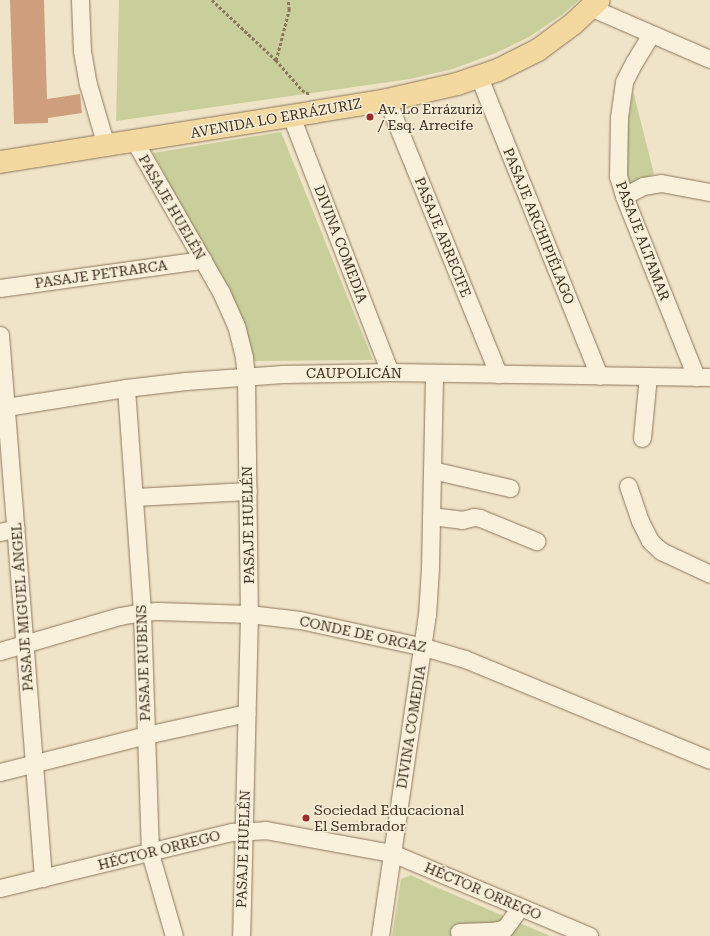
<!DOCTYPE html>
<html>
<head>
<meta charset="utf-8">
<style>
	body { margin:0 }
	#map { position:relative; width:710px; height:936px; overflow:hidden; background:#f0e4c8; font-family:"Roboto Serif",serif }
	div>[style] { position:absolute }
	.green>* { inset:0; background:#c9cf9b }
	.building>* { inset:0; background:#cf9f7d }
	.path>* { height:2.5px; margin-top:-1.25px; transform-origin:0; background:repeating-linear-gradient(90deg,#8d765c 0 3px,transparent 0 5px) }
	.roads { filter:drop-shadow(0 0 1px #8d765c) drop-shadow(0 0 1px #8d765c) }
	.minor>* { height:17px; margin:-8.5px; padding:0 8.5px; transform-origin:8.5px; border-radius:8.5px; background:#faf1dc }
	.major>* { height:22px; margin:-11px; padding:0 11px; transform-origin:11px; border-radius:11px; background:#f3d9a0 }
	.dots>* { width:11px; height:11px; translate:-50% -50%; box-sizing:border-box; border:2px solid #f7eed8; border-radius:50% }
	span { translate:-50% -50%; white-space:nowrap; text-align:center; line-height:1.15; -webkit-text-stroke:3px #f7eed8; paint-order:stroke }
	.poi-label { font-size:14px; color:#3d2e20 }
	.left { translate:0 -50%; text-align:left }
	.street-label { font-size:14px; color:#3d2e20 }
</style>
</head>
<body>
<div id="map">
	<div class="green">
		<div style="clip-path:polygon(119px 0,579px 0,563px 14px,529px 37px,496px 53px,453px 69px,410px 79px,116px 121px)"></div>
		<div style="clip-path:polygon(633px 91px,654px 174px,629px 185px,624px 149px)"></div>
		<div style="clip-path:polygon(281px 132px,373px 360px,254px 361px,225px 288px,153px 153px)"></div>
		<div style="clip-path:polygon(411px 875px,429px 884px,550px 936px,392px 936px,401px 879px)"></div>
	</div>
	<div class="building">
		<div style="clip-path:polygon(10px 0,44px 0,47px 99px,80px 94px,82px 113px,48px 118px,48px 123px,14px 124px)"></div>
	</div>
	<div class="path">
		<div style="left:212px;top:0;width:88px;rotate:43.2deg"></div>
		<div style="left:276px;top:60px;width:40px;rotate:49deg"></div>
		<div style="left:302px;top:90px;width:9px;rotate:27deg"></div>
		<div style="left:276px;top:60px;width:52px;rotate:-75.4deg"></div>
		<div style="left:289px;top:10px;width:10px;rotate:-96deg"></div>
	</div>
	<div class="roads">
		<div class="minor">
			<div style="left:80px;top:0;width:51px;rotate:87.8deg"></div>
			<div style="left:82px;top:51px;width:34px;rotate:80deg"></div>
			<div style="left:88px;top:84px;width:65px;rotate:73.8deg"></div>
			<div style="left:592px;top:8px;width:129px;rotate:23.4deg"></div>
			<div style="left:651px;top:34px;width:33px;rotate:121deg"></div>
			<div style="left:634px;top:62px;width:22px;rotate:117deg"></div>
			<div style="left:624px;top:82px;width:36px;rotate:98deg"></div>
			<div style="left:619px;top:118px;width:58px;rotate:91deg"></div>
			<div style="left:618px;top:176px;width:21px;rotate:73deg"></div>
			<div style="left:624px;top:196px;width:195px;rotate:68.3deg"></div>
			<div style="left:479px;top:77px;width:322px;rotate:68.1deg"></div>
			<div style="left:387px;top:100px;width:296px;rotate:67.9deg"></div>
			<div style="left:291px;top:116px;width:274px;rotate:68.9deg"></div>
			<div style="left:135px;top:142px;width:173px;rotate:60.2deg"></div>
			<div style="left:221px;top:292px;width:36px;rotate:66deg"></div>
			<div style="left:236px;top:325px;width:34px;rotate:76deg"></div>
			<div style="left:244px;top:358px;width:18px;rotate:84deg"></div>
			<div style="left:246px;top:376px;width:238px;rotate:89.3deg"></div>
			<div style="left:249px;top:614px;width:322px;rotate:91.4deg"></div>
			<div style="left:624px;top:196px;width:21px;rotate:-28deg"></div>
			<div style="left:643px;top:186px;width:18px;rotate:-9deg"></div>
			<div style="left:661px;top:183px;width:50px;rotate:10.4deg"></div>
			<div style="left:0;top:288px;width:205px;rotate:-7.9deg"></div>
			<div style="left:0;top:335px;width:545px;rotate:85.47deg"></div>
			<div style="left:126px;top:388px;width:225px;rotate:85.9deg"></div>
			<div style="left:142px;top:612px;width:241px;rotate:88.1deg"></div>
			<div style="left:150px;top:853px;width:86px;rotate:73.9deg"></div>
			<div style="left:0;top:408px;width:128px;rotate:-9deg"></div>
			<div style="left:126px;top:388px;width:60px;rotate:-6.7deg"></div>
			<div style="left:186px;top:381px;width:97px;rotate:-4.1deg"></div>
			<div style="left:283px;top:374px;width:107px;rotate:-1.1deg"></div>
			<div style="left:390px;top:372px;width:320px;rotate:0.9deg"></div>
			<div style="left:642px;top:438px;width:62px;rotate:-84.5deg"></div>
			<div style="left:432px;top:470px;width:80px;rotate:13deg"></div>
			<div style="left:628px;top:486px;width:37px;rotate:71deg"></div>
			<div style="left:640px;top:521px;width:22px;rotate:63deg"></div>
			<div style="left:650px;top:541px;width:15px;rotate:42deg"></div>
			<div style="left:661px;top:551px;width:54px;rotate:25.1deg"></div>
			<div style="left:134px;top:497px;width:114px;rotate:-3deg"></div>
			<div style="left:431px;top:516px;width:31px;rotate:7deg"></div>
			<div style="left:462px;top:520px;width:12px;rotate:-14deg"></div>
			<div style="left:474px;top:517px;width:6px;rotate:9deg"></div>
			<div style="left:480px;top:518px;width:61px;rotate:22.3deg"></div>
			<div style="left:0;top:532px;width:16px;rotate:-14deg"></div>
			<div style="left:0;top:651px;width:125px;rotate:-16.3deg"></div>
			<div style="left:120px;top:616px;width:22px;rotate:-10deg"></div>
			<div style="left:142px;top:612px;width:16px;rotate:-4deg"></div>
			<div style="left:158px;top:611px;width:91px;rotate:1.9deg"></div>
			<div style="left:249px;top:614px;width:51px;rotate:6.7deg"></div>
			<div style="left:300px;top:620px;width:127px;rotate:12.3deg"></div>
			<div style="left:424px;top:647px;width:43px;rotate:16.3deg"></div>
			<div style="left:465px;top:659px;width:265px;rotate:22.4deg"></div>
			<div style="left:0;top:772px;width:151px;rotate:-14.2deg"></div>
			<div style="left:146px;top:735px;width:103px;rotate:-12.3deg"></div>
			<div style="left:0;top:888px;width:239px;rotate:-13.6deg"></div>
			<div style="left:232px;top:832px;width:33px;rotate:-3deg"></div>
			<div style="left:265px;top:830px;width:129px;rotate:10.3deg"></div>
			<div style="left:392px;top:853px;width:214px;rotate:22.8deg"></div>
			<div style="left:459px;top:932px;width:35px;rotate:-2deg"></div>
			<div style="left:494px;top:931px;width:11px;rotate:-15deg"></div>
			<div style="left:505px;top:928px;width:26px;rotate:-54deg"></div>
			<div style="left:380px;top:936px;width:324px;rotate:-81.7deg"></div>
			<div style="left:427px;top:615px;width:47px;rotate:-86.3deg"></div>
			<div style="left:430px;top:568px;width:195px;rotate:-88.8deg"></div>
		</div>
		<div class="major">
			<div style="left:0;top:162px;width:318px;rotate:-9deg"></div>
			<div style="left:314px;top:112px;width:74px;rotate:-9.3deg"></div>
			<div style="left:387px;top:100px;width:72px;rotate:-12.9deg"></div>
			<div style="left:457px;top:84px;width:43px;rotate:-18.9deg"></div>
			<div style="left:498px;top:70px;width:45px;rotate:-26.6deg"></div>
			<div style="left:538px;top:50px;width:44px;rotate:-36.6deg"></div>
			<div style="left:573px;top:24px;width:35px;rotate:-43deg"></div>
		</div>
	</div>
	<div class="dots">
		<div style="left:370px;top:117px;background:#9e2a2b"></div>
		<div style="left:306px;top:818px;background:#9e2a2b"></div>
	</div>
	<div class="poi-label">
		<span class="left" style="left:378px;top:117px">Av. Lo Errázuriz<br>/ Esq. Arrecife</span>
		<span class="left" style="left:314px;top:818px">Sociedad Educacional<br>El Sembrador</span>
	</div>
	<div class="street-label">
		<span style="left:276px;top:118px;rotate:-10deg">AVENIDA LO ERRÁZURIZ</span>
		<span style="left:172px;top:207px;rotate:60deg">PASAJE HUELÉN</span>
		<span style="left:539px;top:226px;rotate:68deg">PASAJE ARCHIPIÉLAGO</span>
		<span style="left:443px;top:237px;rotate:68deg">PASAJE ARRECIFE</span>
		<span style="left:643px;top:241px;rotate:69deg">PASAJE ALTAMAR</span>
		<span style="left:341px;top:244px;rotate:69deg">DIVINA COMEDIA</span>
		<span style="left:101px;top:274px;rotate:-8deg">PASAJE PETRARCA</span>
		<span style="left:354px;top:373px">CAUPOLICÁN</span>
		<span style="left:248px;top:525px;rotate:-91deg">PASAJE HUELÉN</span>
		<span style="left:22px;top:607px;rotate:-94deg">PASAJE MIGUEL ÁNGEL</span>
		<span style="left:363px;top:634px;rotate:12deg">CONDE DE ORGAZ</span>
		<span style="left:143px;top:663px;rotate:-92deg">PASAJE RUBENS</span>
		<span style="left:411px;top:727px;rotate:-81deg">DIVINA COMEDIA</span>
		<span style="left:243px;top:849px;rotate:-88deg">PASAJE HUELÉN</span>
		<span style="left:159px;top:850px;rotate:-14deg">HÉCTOR ORREGO</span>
		<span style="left:483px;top:891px;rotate:23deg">HÉCTOR ORREGO</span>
	</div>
</div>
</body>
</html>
